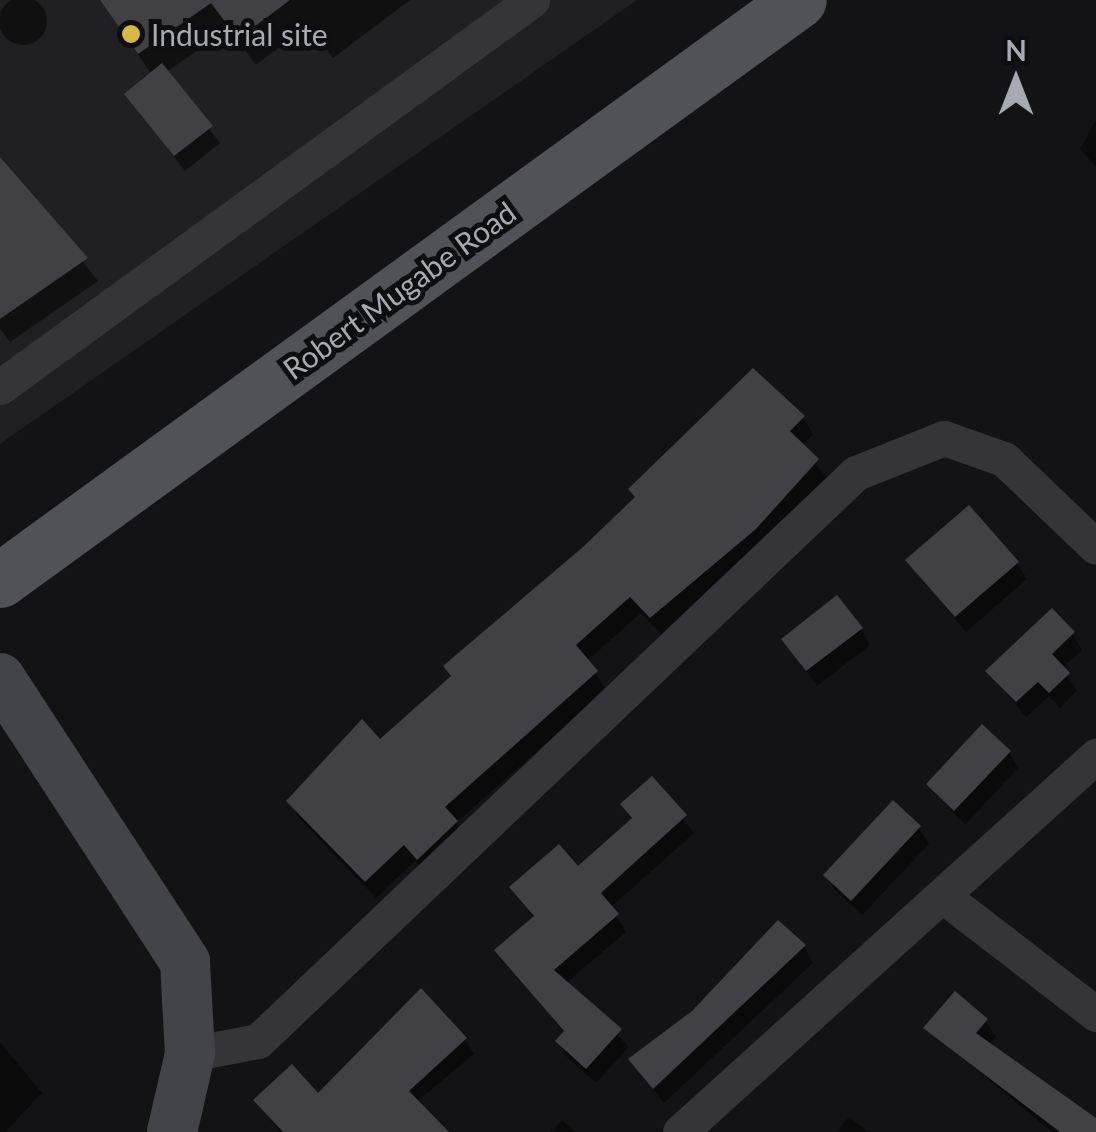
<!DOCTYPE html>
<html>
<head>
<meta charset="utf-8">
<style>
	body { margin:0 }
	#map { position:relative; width:1096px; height:1132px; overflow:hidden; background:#131315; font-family:Lato,sans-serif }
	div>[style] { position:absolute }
	.built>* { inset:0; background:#201f21 }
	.shadow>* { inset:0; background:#0007 }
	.round { border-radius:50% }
	.building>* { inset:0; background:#414044 }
	.street>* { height:35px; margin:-17.5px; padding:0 17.5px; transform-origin:17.5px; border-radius:17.5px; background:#353539 }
	.secondary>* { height:50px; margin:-25px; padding:0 25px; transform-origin:25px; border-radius:25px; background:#434449 }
	.primary>* { height:55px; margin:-27.5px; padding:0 27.5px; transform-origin:27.5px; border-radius:27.5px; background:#515258 }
	.dots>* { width:28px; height:28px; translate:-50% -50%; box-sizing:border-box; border:5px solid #0e0e10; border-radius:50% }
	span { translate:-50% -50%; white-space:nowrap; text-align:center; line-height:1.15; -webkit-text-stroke:10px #0e0e10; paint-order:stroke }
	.poi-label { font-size:30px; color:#a7a9b3 }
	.left { translate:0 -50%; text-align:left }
	.street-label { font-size:30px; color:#a7a9b3 }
	.north { position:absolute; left:966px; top:30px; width:100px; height:100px; -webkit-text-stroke:8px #0e0e10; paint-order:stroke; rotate:0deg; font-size:28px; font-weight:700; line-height:40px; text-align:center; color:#a7a9b3 }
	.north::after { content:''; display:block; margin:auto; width:35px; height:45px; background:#a7a9b3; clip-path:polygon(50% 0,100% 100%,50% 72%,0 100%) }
</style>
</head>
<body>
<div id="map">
	<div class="built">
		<div style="clip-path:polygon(0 0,637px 0,0 444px)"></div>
	</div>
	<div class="shadow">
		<div class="round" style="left:-1px;top:-3px;width:48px;height:48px"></div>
		<div style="clip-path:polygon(101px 0,410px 0,333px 58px,308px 25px,256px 65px,229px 29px,166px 72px,220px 143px,185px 171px,127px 95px,152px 75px)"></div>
		<div style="clip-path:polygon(1096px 120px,1096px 167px,1080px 149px)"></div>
		<div style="clip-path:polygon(0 157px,98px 281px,10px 342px,0 329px)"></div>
		<div style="clip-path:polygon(803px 417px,813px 434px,802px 446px,827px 478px,661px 634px,641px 613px,587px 661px,606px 690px,456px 823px,466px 840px,428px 875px,415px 861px,376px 898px,299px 818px,289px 801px,380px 742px)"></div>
		<div style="clip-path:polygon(908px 560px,1017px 563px,1027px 579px,966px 632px)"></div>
		<div style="clip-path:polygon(861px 629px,870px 645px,817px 686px,784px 640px)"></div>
		<div style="clip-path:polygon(1073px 634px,1082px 650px,1062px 668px,1077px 690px,1060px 708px,1049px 696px,1026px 717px,988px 671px)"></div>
		<div style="clip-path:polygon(1009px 752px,1018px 768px,965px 825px,929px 785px)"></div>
		<div style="clip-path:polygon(652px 780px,694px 833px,610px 908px,626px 932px,566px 983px,629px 1047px,596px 1083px,568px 1058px,558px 1042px,565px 1034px,498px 950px,534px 919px,512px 888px,578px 870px,633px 821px,623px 805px)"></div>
		<div style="clip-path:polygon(919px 828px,929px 844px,862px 915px,836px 891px,827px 875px)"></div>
		<div style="clip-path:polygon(804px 947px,813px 963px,664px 1103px,631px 1060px)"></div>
		<div style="clip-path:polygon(986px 1021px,996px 1037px,989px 1045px,1096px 1120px,1096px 1132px,1052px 1132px,926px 1028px)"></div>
		<div style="clip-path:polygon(465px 1039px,474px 1054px,395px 1120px,405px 1132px,279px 1132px,257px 1100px,318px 1096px)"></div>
		<div style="clip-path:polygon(0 1042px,42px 1093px,5px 1132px,0 1132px)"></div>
		<div style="clip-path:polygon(849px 1117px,868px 1132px,837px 1132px)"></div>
		<div style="clip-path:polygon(562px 1120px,576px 1132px,551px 1132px)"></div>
	</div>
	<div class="building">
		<div style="clip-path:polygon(100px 0,290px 0,238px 39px,211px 3px,138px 54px)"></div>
		<div style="clip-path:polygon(162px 63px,213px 126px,174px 156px,124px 94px)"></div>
		<div style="clip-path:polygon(0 157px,88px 258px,0 319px)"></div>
		<div style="clip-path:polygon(753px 368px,805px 416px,790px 431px,819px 459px,756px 529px,650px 618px,630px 597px,576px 645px,598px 671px,445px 807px,458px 821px,417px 860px,404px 845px,365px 882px,286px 801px,362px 719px,380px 739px,451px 676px,443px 666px,583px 547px,635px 497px,628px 489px)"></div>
		<div style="clip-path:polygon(969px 505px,1019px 562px,955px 617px,905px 560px)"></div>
		<div style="clip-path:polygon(837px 595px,863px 628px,806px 671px,781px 639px)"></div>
		<div style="clip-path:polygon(1052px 608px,1075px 632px,1052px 654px,1070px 673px,1049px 693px,1038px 682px,1016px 702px,985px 671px)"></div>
		<div style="clip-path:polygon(982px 724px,1011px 751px,954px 811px,926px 784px)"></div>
		<div style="clip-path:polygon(652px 776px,687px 815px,601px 893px,619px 914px,554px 970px,622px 1029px,586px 1069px,555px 1041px,564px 1031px,494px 950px,534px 916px,509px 887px,559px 844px,578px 866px,632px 818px,620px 804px)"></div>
		<div style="clip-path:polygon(893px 800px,921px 826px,851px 901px,823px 875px)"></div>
		<div style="clip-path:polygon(778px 920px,806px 945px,653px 1089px,628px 1059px,692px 1011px)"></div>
		<div style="clip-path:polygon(421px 988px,467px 1038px,409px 1091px,449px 1132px,283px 1132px,253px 1100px,292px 1064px,318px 1093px)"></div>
		<div style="clip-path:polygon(955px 991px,988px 1019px,976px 1033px,1096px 1118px,1096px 1132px,1060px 1132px,923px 1028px)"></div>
	</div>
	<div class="street">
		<div style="left:0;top:387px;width:658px;rotate:-36.03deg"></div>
		<div style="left:948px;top:900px;width:187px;rotate:37.6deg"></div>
		<div style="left:190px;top:1054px;width:69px;rotate:-10.8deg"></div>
		<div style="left:258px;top:1041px;width:825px;rotate:-43.53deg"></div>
		<div style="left:856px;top:473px;width:95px;rotate:-21.7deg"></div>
		<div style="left:944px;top:438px;width:64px;rotate:19.3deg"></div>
		<div style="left:1004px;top:459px;width:127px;rotate:43.7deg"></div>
		<div style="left:680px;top:1132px;width:561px;rotate:-42.11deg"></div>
	</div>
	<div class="secondary">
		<div style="left:0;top:678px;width:339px;rotate:56.9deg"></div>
		<div style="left:185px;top:962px;width:92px;rotate:86.9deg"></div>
		<div style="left:190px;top:1054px;width:80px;rotate:103deg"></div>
	</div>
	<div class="primary">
		<div style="left:0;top:580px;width:987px;rotate:-35.98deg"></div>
	</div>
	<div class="dots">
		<div style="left:131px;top:34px;background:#dab645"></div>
	</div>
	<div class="poi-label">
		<span class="left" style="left:151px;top:34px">Industrial site</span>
	</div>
	<div class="street-label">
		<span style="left:399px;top:290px;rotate:-36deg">Robert Mugabe Road</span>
	</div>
	<div class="north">N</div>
</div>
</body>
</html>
